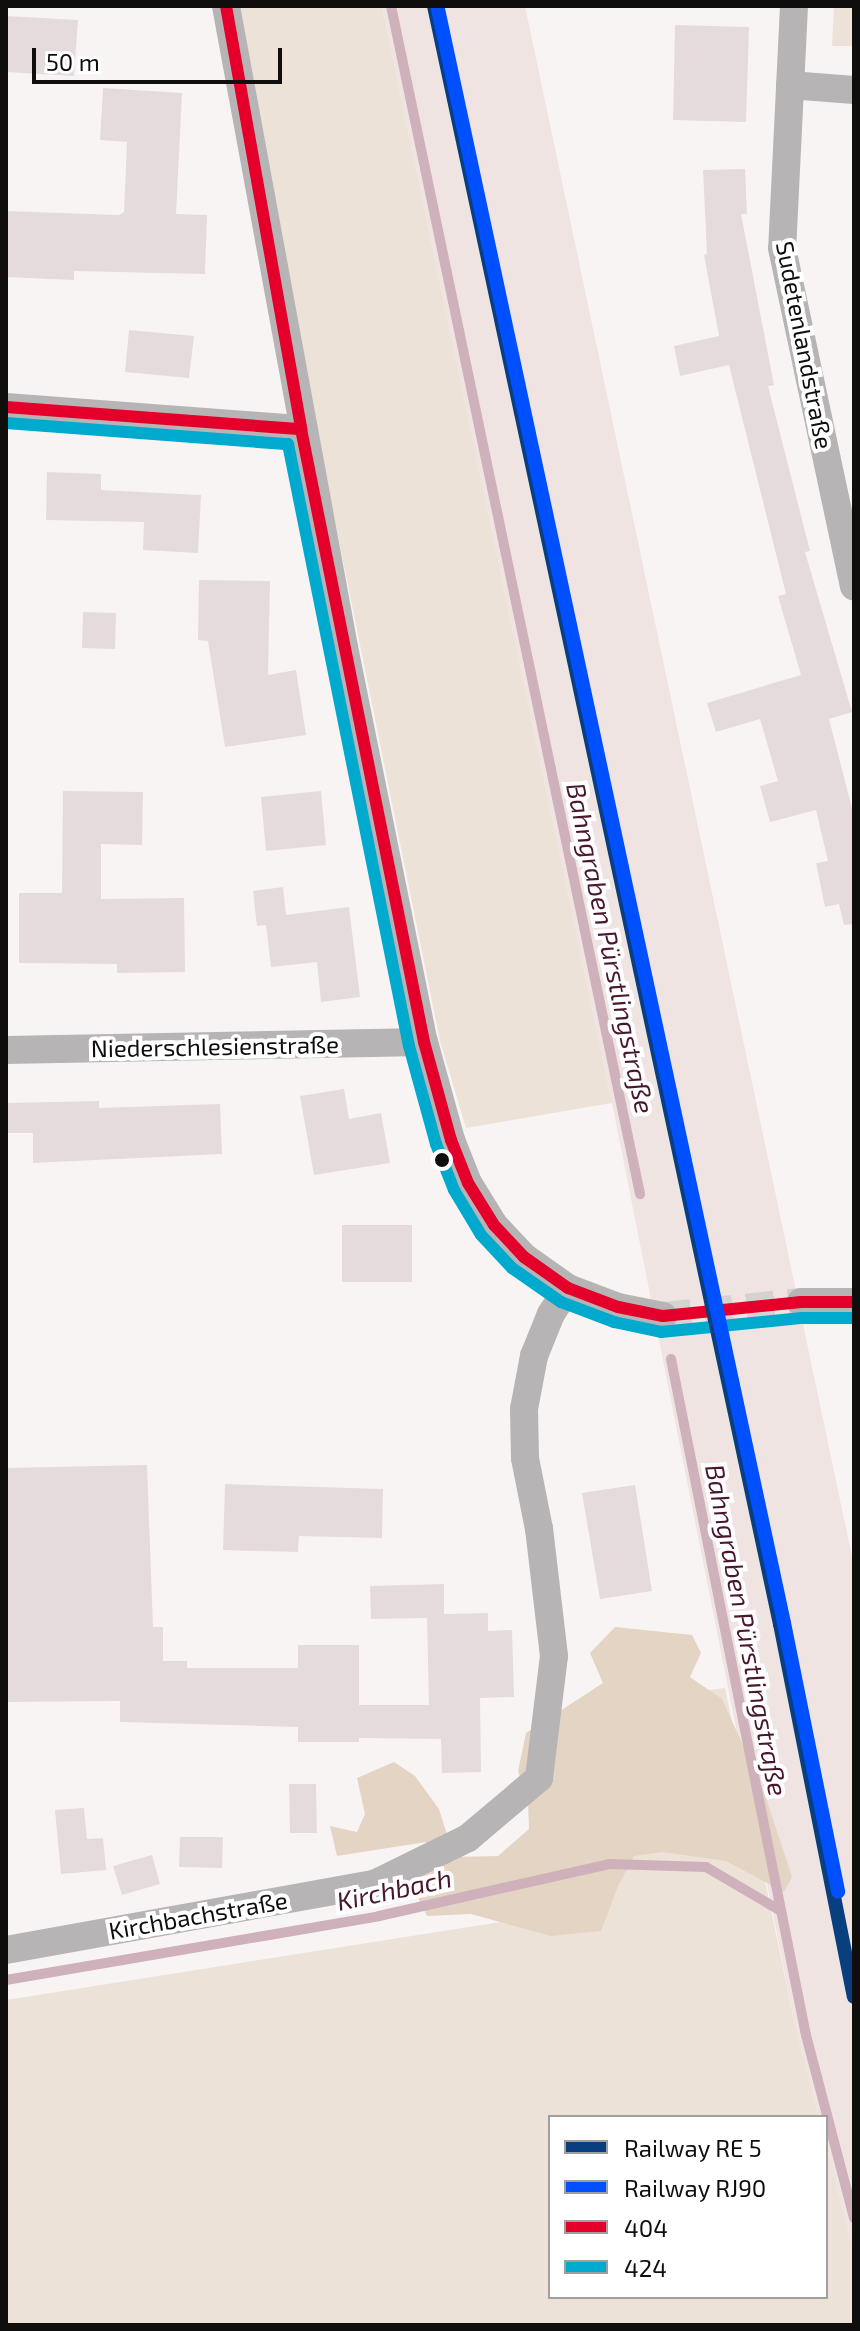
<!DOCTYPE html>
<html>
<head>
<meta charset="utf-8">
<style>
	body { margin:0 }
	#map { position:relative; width:860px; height:2331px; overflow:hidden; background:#f9f4f4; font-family:"Exo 2",sans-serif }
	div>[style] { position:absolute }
	.built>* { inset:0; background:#efe4e1 }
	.green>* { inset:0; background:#ede2d8 }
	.forest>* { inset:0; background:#e4d4c3 }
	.stream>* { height:10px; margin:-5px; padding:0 5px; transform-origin:5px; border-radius:5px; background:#ceb1bb }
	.building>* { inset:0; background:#e6dbdc }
	.minor-tunnel>* { height:28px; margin-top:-14px; transform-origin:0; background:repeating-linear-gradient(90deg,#d6d2d1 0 28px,transparent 0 42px) }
	.minor>* { height:28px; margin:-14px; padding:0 14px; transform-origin:14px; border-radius:14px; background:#b6b4b4 }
	.bus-1>* { height:12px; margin:-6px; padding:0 6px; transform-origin:6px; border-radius:6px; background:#e4002b }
	.bus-2>* { height:12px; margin:-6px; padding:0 6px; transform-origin:6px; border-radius:6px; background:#00a9ce }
	.rail-1>* { height:14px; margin:-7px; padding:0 7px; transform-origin:7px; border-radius:7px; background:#093f7f }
	.rail-2>* { height:14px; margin:-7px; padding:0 7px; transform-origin:7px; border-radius:7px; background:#0050ff }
	.dots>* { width:22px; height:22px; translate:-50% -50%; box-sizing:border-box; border:4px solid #fff; border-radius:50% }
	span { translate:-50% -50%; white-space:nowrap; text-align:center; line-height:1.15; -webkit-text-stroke:8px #fff; paint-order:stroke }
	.street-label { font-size:24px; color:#100e0d }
	.water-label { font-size:26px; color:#48162d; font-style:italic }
	.frame { position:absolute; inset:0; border:8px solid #100e0d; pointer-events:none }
	.legend { position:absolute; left:548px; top:2115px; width:280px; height:184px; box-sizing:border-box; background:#fff; border:2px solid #9f9f9e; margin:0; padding:10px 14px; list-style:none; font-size:24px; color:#100e0d }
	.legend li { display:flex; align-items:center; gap:16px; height:40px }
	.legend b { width:40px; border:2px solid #9f9f9e }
	.scale { position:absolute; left:32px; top:48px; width:250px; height:36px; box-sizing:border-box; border:4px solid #100e0d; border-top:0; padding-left:10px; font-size:24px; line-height:28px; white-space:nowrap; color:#100e0d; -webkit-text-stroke:6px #fff; paint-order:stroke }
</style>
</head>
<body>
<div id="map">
	<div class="built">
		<div style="clip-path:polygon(382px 6px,525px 6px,854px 1566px,854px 2253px,826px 2144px,826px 2117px,819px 2117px,795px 2025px,612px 1103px)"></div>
	</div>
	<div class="green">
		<div style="clip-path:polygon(240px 6px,382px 6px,612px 1103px,466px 1128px,440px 1041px,316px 427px)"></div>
		<div style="clip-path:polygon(834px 6px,854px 6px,854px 46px,832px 46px)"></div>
		<div style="clip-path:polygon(725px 1688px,795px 2025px,819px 2117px,550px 2117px,550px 2297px,826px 2297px,826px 2144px,854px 2253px,854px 2325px,6px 2325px,6px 2000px,601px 1906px,588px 1704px)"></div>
	</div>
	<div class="forest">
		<div style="clip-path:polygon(615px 1627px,692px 1635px,701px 1653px,690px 1677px,722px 1699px,763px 1789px,792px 1877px,784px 1892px,726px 1861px,663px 1852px,634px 1856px,618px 1886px,601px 1931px,551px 1936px,471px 1914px,427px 1916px,413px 1887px,423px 1865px,426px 1842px,337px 1856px,330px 1826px,357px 1832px,365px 1814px,357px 1778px,394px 1762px,415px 1776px,439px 1809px,454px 1857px,498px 1856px,529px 1829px,528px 1802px,518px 1771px,526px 1733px,603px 1683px,590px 1653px)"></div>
	</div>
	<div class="stream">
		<div style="left:391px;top:6px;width:1214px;rotate:78.16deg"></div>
		<div style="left:671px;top:1359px;width:689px;rotate:78.71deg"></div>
		<div style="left:806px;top:2035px;width:189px;rotate:75.3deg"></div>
		<div style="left:6px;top:1980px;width:378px;rotate:-9.7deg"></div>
		<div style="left:379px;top:1916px;width:236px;rotate:-12.7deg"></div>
		<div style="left:609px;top:1864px;width:97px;rotate:1.8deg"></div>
		<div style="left:706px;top:1867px;width:87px;rotate:30.4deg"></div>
	</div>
	<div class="building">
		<div style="clip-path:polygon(6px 16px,78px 20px,74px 76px,6px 72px)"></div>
		<div style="clip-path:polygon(675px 25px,749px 27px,746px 122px,673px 120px)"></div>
		<div style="clip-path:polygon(103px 88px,182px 93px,176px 214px,207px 215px,205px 274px,74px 271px,74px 280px,6px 277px,6px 211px,119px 215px,124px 212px,127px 142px,100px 140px)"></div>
		<div style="clip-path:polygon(745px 169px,747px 214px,741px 214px,774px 385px,768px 386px,810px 551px,805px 552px,852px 712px,829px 719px,854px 816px,854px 924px,844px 925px,839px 904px,825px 907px,816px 863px,828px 861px,816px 810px,770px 822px,760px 786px,778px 781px,760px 719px,716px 732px,707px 703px,801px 675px,778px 596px,786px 594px,729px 365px,680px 376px,674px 346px,719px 336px,704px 255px,707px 254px,703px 170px)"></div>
		<div style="clip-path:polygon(129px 330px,194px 336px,189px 378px,125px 372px)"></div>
		<div style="clip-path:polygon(47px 472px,101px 474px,101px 490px,201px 495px,198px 553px,143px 550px,144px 522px,46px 520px)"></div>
		<div style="clip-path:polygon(199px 580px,270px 581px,268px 675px,296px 670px,306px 735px,225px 747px,208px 641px,198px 640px)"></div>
		<div style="clip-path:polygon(83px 612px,116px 613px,115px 649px,82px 648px)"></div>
		<div style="clip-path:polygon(63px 791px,143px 792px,142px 845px,101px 844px,101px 899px,184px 898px,185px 972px,117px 973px,117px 964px,19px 963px,19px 893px,62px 893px)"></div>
		<div style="clip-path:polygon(321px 791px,326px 845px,266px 851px,261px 797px)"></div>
		<div style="clip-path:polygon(283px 887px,286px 915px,349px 907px,360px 997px,321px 1002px,317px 962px,271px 967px,266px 925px,257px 926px,253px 891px)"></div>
		<div style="clip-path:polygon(344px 1089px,349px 1119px,381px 1113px,390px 1163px,314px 1175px,300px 1096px)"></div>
		<div style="clip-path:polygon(99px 1101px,99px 1108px,220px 1104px,222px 1154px,33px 1163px,33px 1133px,6px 1133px,6px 1103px)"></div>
		<div style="clip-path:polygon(342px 1225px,412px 1225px,412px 1282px,342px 1282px)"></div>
		<div style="clip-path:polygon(147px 1465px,153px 1627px,163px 1627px,163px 1661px,187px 1661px,187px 1668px,298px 1668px,298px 1645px,359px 1645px,359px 1705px,429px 1705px,427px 1618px,371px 1619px,370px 1586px,444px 1584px,444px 1614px,488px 1613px,488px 1631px,512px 1630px,514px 1697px,480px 1698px,481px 1772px,442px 1773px,441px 1739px,359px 1738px,359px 1742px,298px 1742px,298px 1727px,120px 1722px,120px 1701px,6px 1702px,6px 1468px)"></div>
		<div style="clip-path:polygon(225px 1484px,383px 1489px,382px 1538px,299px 1536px,298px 1552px,223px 1550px)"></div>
		<div style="clip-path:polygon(635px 1485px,652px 1591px,600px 1599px,582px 1493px)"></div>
		<div style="clip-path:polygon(289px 1784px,316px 1784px,317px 1833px,290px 1833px)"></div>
		<div style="clip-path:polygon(84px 1808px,87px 1839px,103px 1838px,106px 1870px,61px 1874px,55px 1810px)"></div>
		<div style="clip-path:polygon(180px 1837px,223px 1837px,222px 1868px,179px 1867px)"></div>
		<div style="clip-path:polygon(152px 1855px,160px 1884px,122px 1895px,113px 1866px)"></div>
	</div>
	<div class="minor-tunnel">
		<div style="left:663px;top:1316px;width:139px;rotate:-5.8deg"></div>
	</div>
	<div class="minor">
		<div style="left:226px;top:6px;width:652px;rotate:79.57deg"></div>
		<div style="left:344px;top:647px;width:403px;rotate:78.6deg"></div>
		<div style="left:424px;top:1042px;width:102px;rotate:74.6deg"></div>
		<div style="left:451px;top:1140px;width:46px;rotate:68.4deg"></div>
		<div style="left:468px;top:1183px;width:49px;rotate:58.2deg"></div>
		<div style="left:494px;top:1225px;width:44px;rotate:46.8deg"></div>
		<div style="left:524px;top:1257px;width:54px;rotate:35.2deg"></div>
		<div style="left:568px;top:1288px;width:53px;rotate:20.8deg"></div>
		<div style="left:618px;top:1307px;width:46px;rotate:11.3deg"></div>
		<div style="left:794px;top:6px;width:242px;rotate:92.8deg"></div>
		<div style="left:782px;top:248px;width:346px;rotate:78deg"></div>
		<div style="left:790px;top:85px;width:64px;rotate:4.5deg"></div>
		<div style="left:6px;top:407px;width:296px;rotate:4.3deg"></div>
		<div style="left:6px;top:1050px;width:418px;rotate:-1.1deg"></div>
		<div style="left:801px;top:1302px;width:53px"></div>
		<div style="left:6px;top:1950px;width:374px;rotate:-10.2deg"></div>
		<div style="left:374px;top:1884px;width:105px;rotate:-26.1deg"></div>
		<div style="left:468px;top:1838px;width:93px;rotate:-40.2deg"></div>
		<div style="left:539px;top:1778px;width:123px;rotate:-83deg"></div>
		<div style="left:554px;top:1656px;width:128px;rotate:-96.7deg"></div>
		<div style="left:539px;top:1529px;width:72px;rotate:-101.2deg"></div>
		<div style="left:525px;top:1458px;width:49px;rotate:-91.2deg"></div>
		<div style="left:524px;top:1409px;width:54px;rotate:-79.3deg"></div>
		<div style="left:534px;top:1356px;width:45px;rotate:-68deg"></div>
		<div style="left:551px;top:1314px;width:31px;rotate:-57deg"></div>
	</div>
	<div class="bus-1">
		<div style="left:226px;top:6px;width:430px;rotate:79.9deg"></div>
		<div style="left:301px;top:429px;width:625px;rotate:78.65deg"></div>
		<div style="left:424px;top:1042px;width:102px;rotate:74.6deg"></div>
		<div style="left:451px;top:1140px;width:46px;rotate:68.4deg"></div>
		<div style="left:468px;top:1183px;width:49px;rotate:58.2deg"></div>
		<div style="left:494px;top:1225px;width:44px;rotate:46.8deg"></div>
		<div style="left:524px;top:1257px;width:54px;rotate:35.2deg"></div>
		<div style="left:568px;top:1288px;width:53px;rotate:20.8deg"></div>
		<div style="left:618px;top:1307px;width:46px;rotate:11.3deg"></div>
		<div style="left:663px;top:1316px;width:139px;rotate:-5.8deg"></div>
		<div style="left:801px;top:1302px;width:53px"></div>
		<div style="left:6px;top:407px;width:296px;rotate:4.3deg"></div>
	</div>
	<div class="bus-2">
		<div style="left:6px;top:423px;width:283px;rotate:4.3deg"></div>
		<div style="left:288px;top:444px;width:614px;rotate:78.64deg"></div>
		<div style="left:409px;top:1046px;width:102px;rotate:74.6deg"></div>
		<div style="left:436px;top:1144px;width:49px;rotate:68.6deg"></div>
		<div style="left:454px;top:1190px;width:52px;rotate:59deg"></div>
		<div style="left:481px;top:1235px;width:45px;rotate:46.8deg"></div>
		<div style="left:512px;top:1268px;width:60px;rotate:34.8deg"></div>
		<div style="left:561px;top:1302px;width:57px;rotate:20.7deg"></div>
		<div style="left:614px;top:1322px;width:48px;rotate:12deg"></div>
		<div style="left:661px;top:1332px;width:142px;rotate:-5.7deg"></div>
		<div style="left:802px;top:1318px;width:52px"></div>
	</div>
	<div class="rail-1">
		<div style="left:434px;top:6px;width:1655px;rotate:77.93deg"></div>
		<div style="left:780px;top:1624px;width:380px;rotate:78.8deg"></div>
	</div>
	<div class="rail-2">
		<div style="left:438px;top:9px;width:1651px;rotate:77.9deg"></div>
		<div style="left:784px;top:1623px;width:274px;rotate:78.6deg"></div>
	</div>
	<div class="dots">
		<div style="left:442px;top:1160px;background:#100e0d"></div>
	</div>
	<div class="street-label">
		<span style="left:805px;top:345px;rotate:79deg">Sudetenlandstraße</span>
		<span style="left:215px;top:1046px;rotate:-1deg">Niederschlesienstraße</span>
		<span style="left:198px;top:1915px;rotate:-10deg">Kirchbachstraße</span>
	</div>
	<div class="water-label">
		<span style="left:611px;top:948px;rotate:78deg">Bahngraben Pürstlingstraße</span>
		<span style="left:747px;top:1630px;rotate:79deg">Bahngraben Pürstlingstraße</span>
		<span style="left:394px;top:1889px;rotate:-12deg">Kirchbach</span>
	</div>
	<div class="frame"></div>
	<ul class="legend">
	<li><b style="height:10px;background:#093f7f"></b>Railway RE 5</li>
	<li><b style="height:10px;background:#0050ff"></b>Railway RJ90</li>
	<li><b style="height:10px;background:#e4002b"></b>404</li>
	<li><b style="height:10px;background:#00a9ce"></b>424</li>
	</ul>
	<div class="scale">50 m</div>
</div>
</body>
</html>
